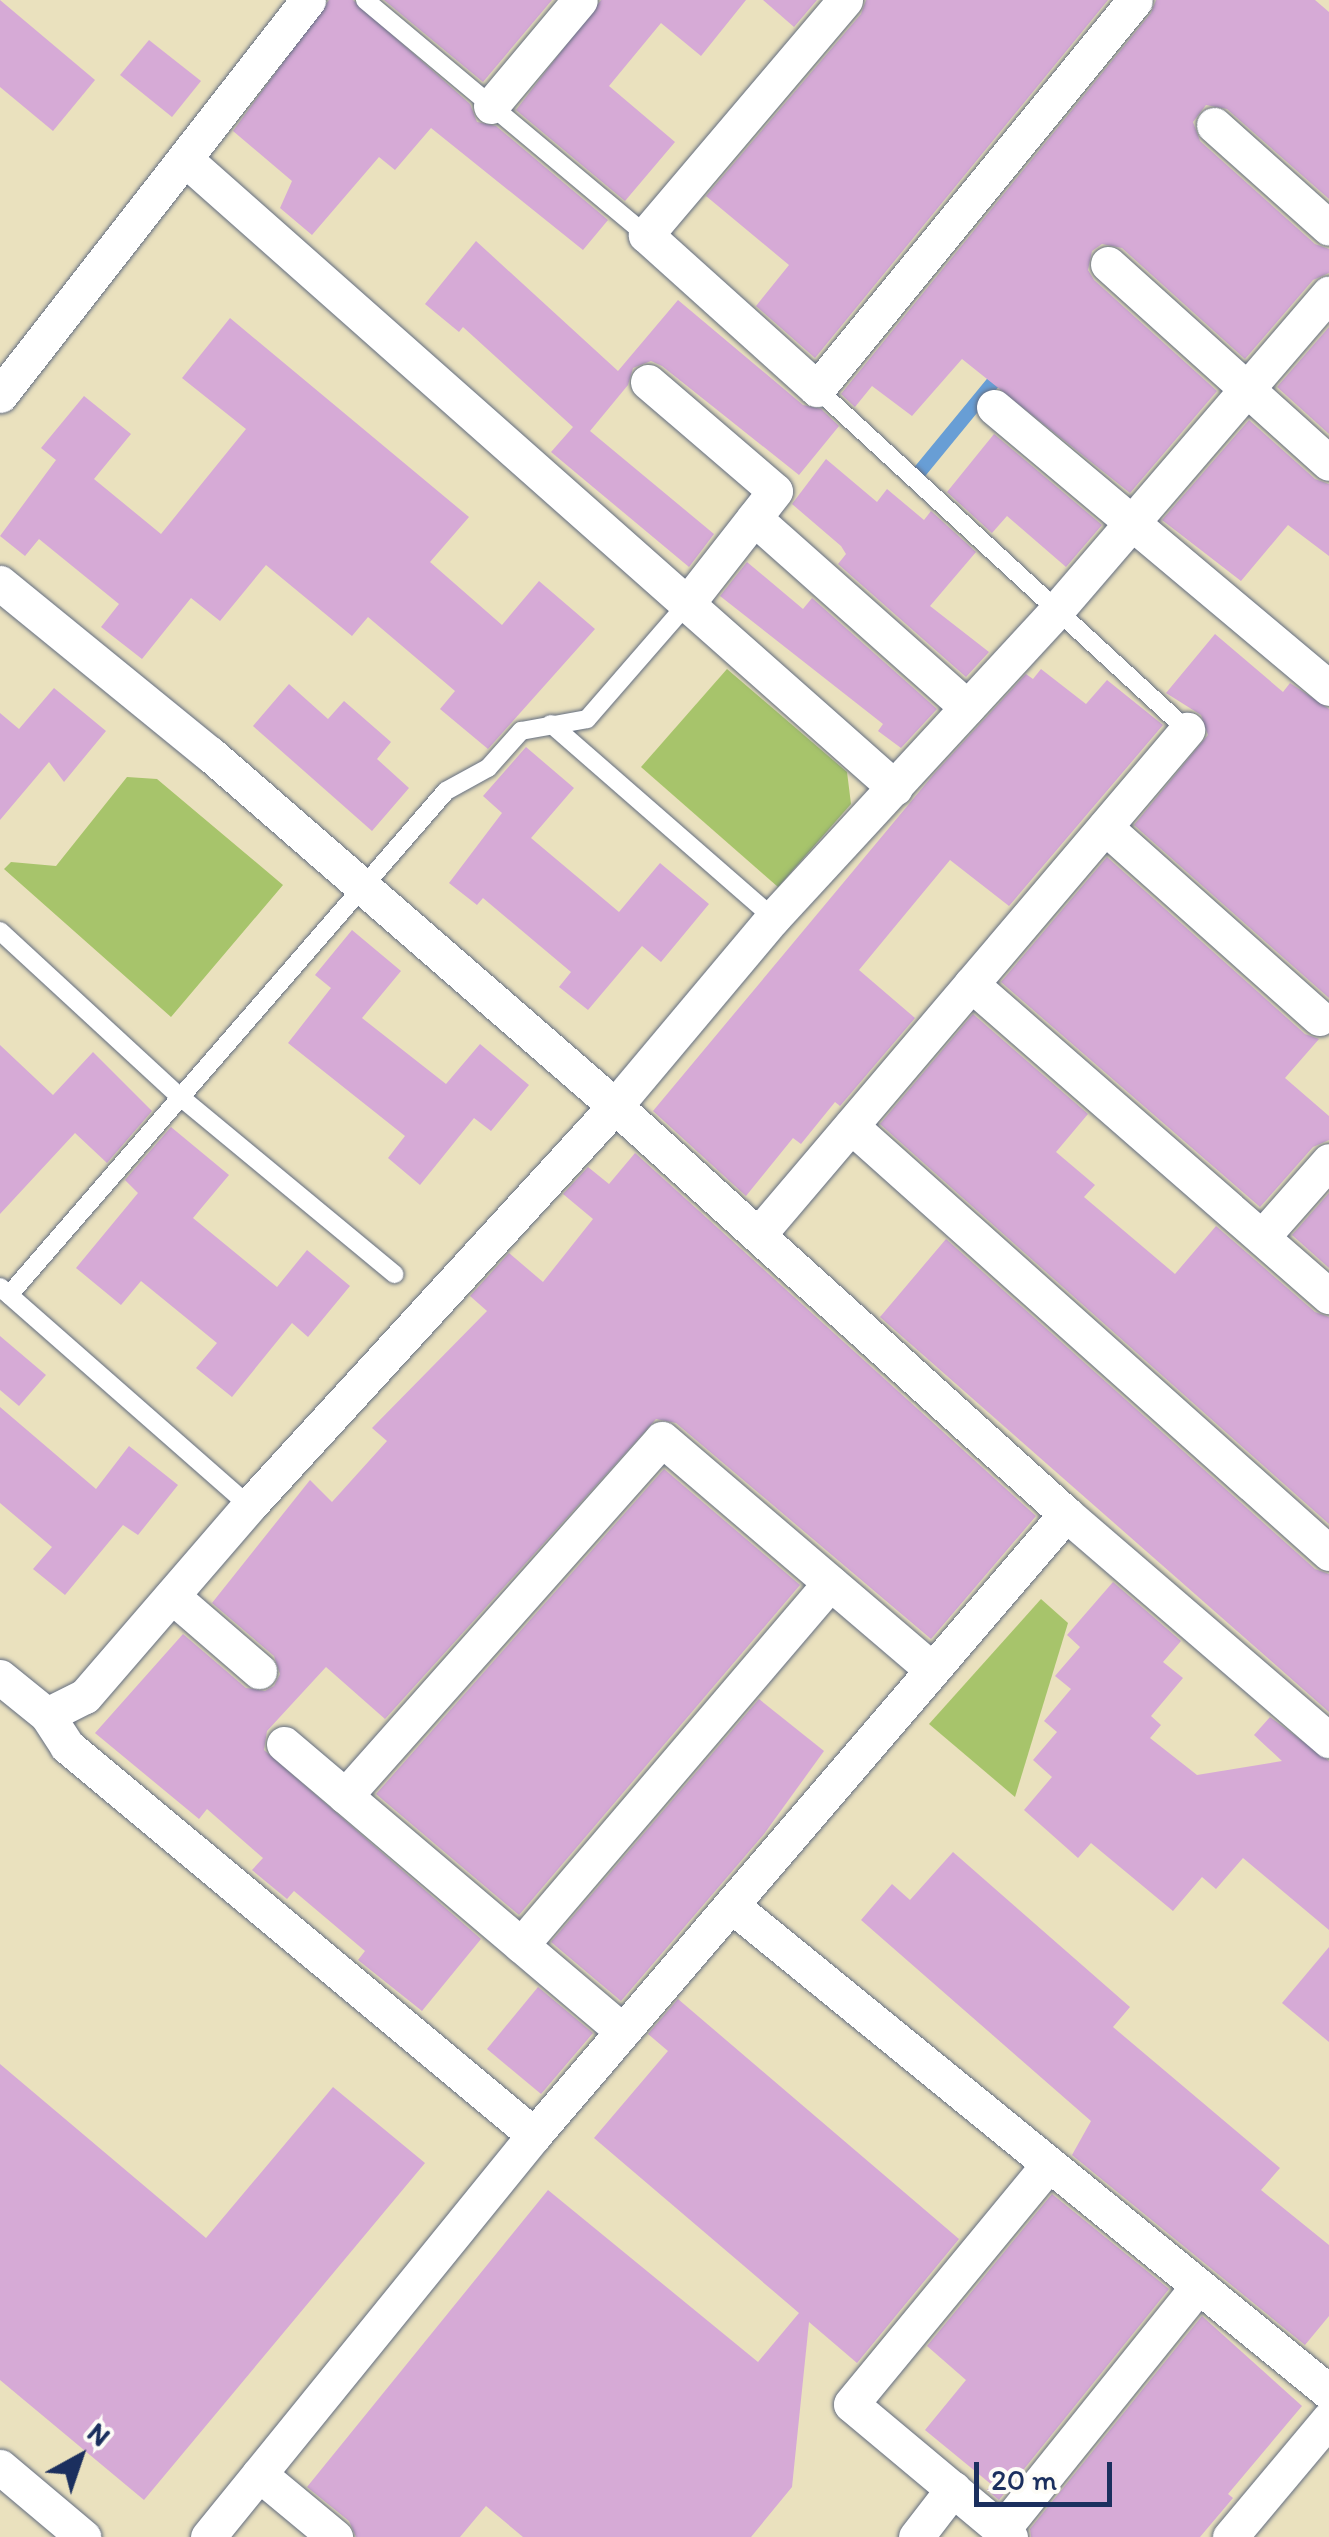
<!DOCTYPE html>
<html>
<head>
<meta charset="utf-8">
<style>
	body { margin:0 }
	#map { position:relative; width:1329px; height:2537px; overflow:hidden; background:#eae1be; font-family:Itim,sans-serif }
	div>[style] { position:absolute }
	.green>* { inset:0; background:#a7c46b }
	.stream>* { height:14px; margin:-7px; padding:0 7px; transform-origin:7px; border-radius:7px; background:#689ed5 }
	.building>* { inset:0; background:#d6aad6 }
	.roads { filter:drop-shadow(0 0 2px #636d80) drop-shadow(0 0 2px #636d80) }
	.service>* { height:18px; margin:-9px; padding:0 9px; transform-origin:9px; border-radius:9px; background:#fff }
	.minor>* { height:35px; margin:-17.5px; padding:0 17.5px; transform-origin:17.5px; border-radius:17.5px; background:#fff }
	span { translate:-50% -50%; white-space:nowrap; text-align:center; line-height:1.15; -webkit-text-stroke:8px #fdfcf7; paint-order:stroke }
	.north { position:absolute; left:30px; top:2407px; width:100px; height:100px; -webkit-text-stroke:8px #fdfcf7; paint-order:stroke; rotate:40deg; font-size:28px; font-weight:700; line-height:40px; text-align:center; color:#1b2f5e }
	.north::after { content:''; display:block; margin:auto; width:35px; height:45px; background:#1b2f5e; clip-path:polygon(50% 0,100% 100%,50% 72%,0 100%) }
	.scale { position:absolute; left:974px; top:2462px; width:138px; height:45px; box-sizing:border-box; border:5px solid #1b2f5e; border-top:0; padding-left:12px; font-size:30px; line-height:35px; white-space:nowrap; color:#1b2f5e; -webkit-text-stroke:8px #fdfcf7; paint-order:stroke }
</style>
</head>
<body>
<div id="map">
	<div class="green">
		<div style="clip-path:polygon(727px 669px,847px 772px,851px 804px,778px 887px,641px 767px)"></div>
		<div style="clip-path:polygon(127px 777px,157px 779px,283px 885px,171px 1017px,4px 869px,11px 862px,56px 866px)"></div>
		<div style="clip-path:polygon(1041px 1599px,1068px 1623px,1015px 1797px,929px 1724px)"></div>
	</div>
	<div class="stream">
		<div style="left:917px;top:475px;width:137px;rotate:-50.6deg"></div>
	</div>
	<div class="building">
		<div style="clip-path:polygon(0 0,95px 80px,53px 131px,0 87px)"></div>
		<div style="clip-path:polygon(329px 0,353px 0,470px 104px,477px 122px,496px 126px,608px 220px,583px 250px,431px 128px,395px 170px,379px 157px,312px 235px,280px 208px,292px 181px,233px 131px)"></div>
		<div style="clip-path:polygon(384px 0,552px 0,483px 82px)"></div>
		<div style="clip-path:polygon(601px 0,746px 0,701px 56px,661px 23px,609px 86px,675px 142px,625px 201px,516px 110px)"></div>
		<div style="clip-path:polygon(763px 0,817px 0,794px 27px)"></div>
		<div style="clip-path:polygon(866px 0,1108px 0,815px 358px,756px 306px,789px 265px,706px 196px,861px 14px)"></div>
		<div style="clip-path:polygon(1156px 0,1315px 0,1329px 12px,1329px 199px,1227px 109px,1206px 105px,1193px 122px,1200px 141px,1315px 244px,1329px 249px,1329px 273px,1313px 280px,1245px 359px,1122px 248px,1102px 244px,1092px 251px,1088px 270px,1094px 280px,1217px 391px,1130px 493px,962px 359px,912px 416px,872px 386px,855px 407px,841px 394px,1151px 13px)"></div>
		<div style="clip-path:polygon(149px 40px,201px 81px,172px 117px,120px 75px)"></div>
		<div style="clip-path:polygon(476px 241px,618px 371px,678px 300px,803px 405px,821px 409px,839px 426px,799px 475px,662px 366px,651px 361px,633px 368px,628px 385px,590px 431px,714px 534px,689px 567px,551px 452px,573px 427px,463px 327px,459px 332px,425px 304px)"></div>
		<div style="clip-path:polygon(230px 318px,469px 517px,430px 562px,502px 625px,539px 581px,595px 629px,488px 749px,440px 709px,455px 691px,368px 617px,352px 636px,266px 565px,220px 621px,191px 598px,142px 659px,101px 627px,119px 604px,39px 539px,25px 556px,0 536px,56px 460px,41px 448px,84px 396px,131px 434px,94px 479px,161px 534px,246px 429px,182px 378px)"></div>
		<div style="clip-path:polygon(1329px 327px,1329px 434px,1277px 387px)"></div>
		<div style="clip-path:polygon(1249px 420px,1315px 479px,1329px 484px,1329px 556px,1288px 525px,1241px 581px,1162px 520px)"></div>
		<div style="clip-path:polygon(994px 434px,1102px 525px,1066px 567px,1007px 516px,992px 533px,947px 492px)"></div>
		<div style="clip-path:polygon(826px 459px,877px 502px,887px 489px,924px 520px,931px 511px,976px 552px,930px 606px,989px 652px,966px 677px,838px 564px,846px 554px,841px 546px,792px 504px)"></div>
		<div style="clip-path:polygon(747px 562px,803px 609px,812px 598px,937px 709px,901px 748px,878px 731px,883px 724px,720px 596px)"></div>
		<div style="clip-path:polygon(1215px 634px,1283px 692px,1290px 683px,1329px 709px,1329px 998px,1134px 825px,1208px 735px,1201px 715px,1166px 693px)"></div>
		<div style="clip-path:polygon(1041px 669px,1086px 704px,1107px 680px,1163px 725px,1009px 906px,950px 860px,859px 970px,915px 1018px,840px 1106px,835px 1102px,801px 1144px,793px 1138px,746px 1196px,653px 1111px,934px 774px,1026px 674px,1033px 679px)"></div>
		<div style="clip-path:polygon(289px 684px,328px 719px,344px 701px,391px 742px,377px 759px,409px 788px,372px 831px,253px 726px)"></div>
		<div style="clip-path:polygon(54px 688px,106px 731px,64px 782px,49px 762px,0 820px,0 713px,19px 729px)"></div>
		<div style="clip-path:polygon(526px 747px,574px 788px,531px 838px,619px 912px,660px 863px,709px 904px,661px 962px,642px 946px,588px 1010px,559px 987px,571px 972px,483px 898px,477px 905px,449px 883px,502px 813px,483px 796px)"></div>
		<div style="clip-path:polygon(1107px 857px,1305px 1034px,1319px 1039px,1285px 1078px,1329px 1116px,1329px 1140px,1313px 1147px,1260px 1207px,1001px 982px)"></div>
		<div style="clip-path:polygon(352px 930px,401px 971px,362px 1018px,446px 1084px,480px 1044px,529px 1085px,491px 1131px,474px 1118px,420px 1185px,388px 1158px,405px 1136px,288px 1043px,331px 988px,315px 975px)"></div>
		<div style="clip-path:polygon(973px 1014px,1088px 1114px,1056px 1152px,1095px 1185px,1084px 1197px,1175px 1274px,1216px 1226px,1315px 1312px,1329px 1317px,1329px 1524px,880px 1124px)"></div>
		<div style="clip-path:polygon(0 1045px,53px 1095px,93px 1052px,152px 1111px,107px 1163px,75px 1133px,0 1214px)"></div>
		<div style="clip-path:polygon(171px 1127px,229px 1175px,193px 1218px,277px 1287px,307px 1250px,350px 1286px,308px 1337px,292px 1323px,232px 1397px,196px 1368px,217px 1343px,141px 1281px,121px 1305px,76px 1268px,138px 1193px,125px 1180px)"></div>
		<div style="clip-path:polygon(635px 1153px,1036px 1516px,931px 1639px,676px 1423px,656px 1419px,385px 1719px,326px 1667px,267px 1731px,264px 1750px,481px 1939px,422px 2011px,358px 1960px,365px 1951px,294px 1891px,287px 1899px,252px 1870px,263px 1858px,207px 1809px,199px 1819px,95px 1733px,183px 1634px,246px 1688px,265px 1691px,274px 1686px,280px 1674px,274px 1656px,212px 1603px,310px 1480px,332px 1502px,387px 1441px,372px 1428px,487px 1311px,470px 1296px,509px 1253px,543px 1282px,593px 1219px,563px 1194px,588px 1167px,609px 1184px)"></div>
		<div style="clip-path:polygon(1329px 1193px,1329px 1268px,1292px 1235px)"></div>
		<div style="clip-path:polygon(946px 1239px,1315px 1569px,1329px 1574px,1329px 1712px,880px 1317px)"></div>
		<div style="clip-path:polygon(0 1336px,46px 1375px,19px 1406px,0 1390px)"></div>
		<div style="clip-path:polygon(0 1407px,96px 1489px,129px 1446px,178px 1485px,138px 1535px,123px 1525px,65px 1595px,33px 1569px,52px 1547px,0 1503px)"></div>
		<div style="clip-path:polygon(664px 1469px,800px 1585px,519px 1915px,376px 1794px)"></div>
		<div style="clip-path:polygon(1113px 1582px,1181px 1641px,1163px 1662px,1183px 1678px,1151px 1716px,1161px 1725px,1150px 1738px,1197px 1775px,1282px 1761px,1254px 1735px,1270px 1717px,1329px 1761px,1329px 1930px,1243px 1858px,1216px 1889px,1202px 1877px,1173px 1911px,1091px 1843px,1078px 1858px,1024px 1810px,1052px 1777px,1033px 1760px,1057px 1732px,1044px 1721px,1071px 1689px,1055px 1676px,1080px 1647px,1067px 1635px)"></div>
		<div style="clip-path:polygon(759px 1699px,824px 1751px,764px 1834px,621px 2001px,551px 1942px)"></div>
		<div style="clip-path:polygon(953px 1852px,1130px 2007px,1113px 2027px,1280px 2168px,1261px 2190px,1329px 2245px,1329px 2316px,1305px 2345px,1072px 2155px,1091px 2121px,861px 1920px,892px 1884px,910px 1900px)"></div>
		<div style="clip-path:polygon(1329px 1947px,1329px 2042px,1282px 2003px)"></div>
		<div style="clip-path:polygon(538px 1987px,593px 2033px,541px 2094px,487px 2049px)"></div>
		<div style="clip-path:polygon(678px 1999px,959px 2239px,857px 2363px,809px 2322px,792px 2487px,751px 2537px,523px 2537px,486px 2506px,460px 2537px,356px 2537px,349px 2521px,307px 2487px,548px 2190px,758px 2362px,799px 2313px,594px 2138px,668px 2051px,648px 2034px)"></div>
		<div style="clip-path:polygon(0 2064px,206px 2238px,333px 2087px,425px 2163px,144px 2500px,0 2380px)"></div>
		<div style="clip-path:polygon(1052px 2194px,1169px 2289px,999px 2500px,987px 2490px,992px 2485px,925px 2430px,966px 2380px,927px 2346px)"></div>
		<div style="clip-path:polygon(1202px 2316px,1302px 2406px,1228px 2494px,1233px 2498px,1200px 2537px,1031px 2537px,1030px 2529px)"></div>
	</div>
	<div class="roads">
		<div class="service">
			<div style="left:365px;top:0;width:366px;rotate:39.9deg"></div>
			<div style="left:817px;top:389px;width:503px;rotate:42.66deg"></div>
			<div style="left:551px;top:724px;width:295px;rotate:41.1deg"></div>
			<div style="left:0;top:931px;width:242px;rotate:42.7deg"></div>
			<div style="left:178px;top:1095px;width:281px;rotate:39.6deg"></div>
			<div style="left:0;top:1287px;width:332px;rotate:41.3deg"></div>
			<div style="left:9px;top:1295px;width:667px;rotate:-49.07deg"></div>
			<div style="left:446px;top:791px;width:48px;rotate:-28.7deg"></div>
			<div style="left:488px;top:768px;width:50px;rotate:-48.3deg"></div>
			<div style="left:521px;top:731px;width:67px;rotate:-10.3deg"></div>
			<div style="left:587px;top:719px;width:151px;rotate:-49deg"></div>
		</div>
		<div class="minor">
			<div style="left:845px;top:0;width:308px;rotate:130.3deg"></div>
			<div style="left:646px;top:235px;width:230px;rotate:42deg"></div>
			<div style="left:817px;top:389px;width:502px;rotate:-50.73deg"></div>
			<div style="left:491px;top:106px;width:138px;rotate:-50deg"></div>
			<div style="left:1214px;top:125px;width:154px;rotate:41.8deg"></div>
			<div style="left:186px;top:160px;width:947px;rotate:41.53deg"></div>
			<div style="left:1108px;top:264px;width:297px;rotate:42deg"></div>
			<div style="left:648px;top:382px;width:167px;rotate:40.6deg"></div>
			<div style="left:775px;top:491px;width:145px;rotate:128deg"></div>
			<div style="left:0;top:395px;width:501px;rotate:-52.05deg"></div>
			<div style="left:994px;top:407px;width:437px;rotate:40deg"></div>
			<div style="left:754px;top:518px;width:285px;rotate:41.6deg"></div>
			<div style="left:0;top:583px;width:271px;rotate:39.2deg"></div>
			<div style="left:210px;top:754px;width:537px;rotate:41deg"></div>
			<div style="left:615px;top:1106px;width:608px;rotate:42.13deg"></div>
			<div style="left:1066px;top:1514px;width:347px;rotate:40.7deg"></div>
			<div style="left:1105px;top:827px;width:287px;rotate:41.7deg"></div>
			<div style="left:971px;top:984px;width:475px;rotate:41.1deg"></div>
			<div style="left:851px;top:1126px;width:641px;rotate:41.77deg"></div>
			<div style="left:758px;top:1235px;width:663px;rotate:-49.65deg"></div>
			<div style="left:1262px;top:1237px;width:101px;rotate:-48.6deg"></div>
			<div style="left:172px;top:1596px;width:115px;rotate:40.8deg"></div>
			<div style="left:0;top:1677px;width:60px;rotate:39deg"></div>
			<div style="left:47px;top:1715px;width:37px;rotate:57deg"></div>
			<div style="left:67px;top:1746px;width:608px;rotate:39.79deg"></div>
			<div style="left:47px;top:1715px;width:42px;rotate:-26.6deg"></div>
			<div style="left:85px;top:1696px;width:251px;rotate:-49.2deg"></div>
			<div style="left:249px;top:1506px;width:542px;rotate:-47.54deg"></div>
			<div style="left:615px;top:1106px;width:246px;rotate:-50deg"></div>
			<div style="left:773px;top:918px;width:416px;rotate:-47.3deg"></div>
			<div style="left:1055px;top:612px;width:420px;rotate:-49.3deg"></div>
			<div style="left:284px;top:1744px;width:444px;rotate:40.3deg"></div>
			<div style="left:345px;top:1796px;width:477px;rotate:-48.4deg"></div>
			<div style="left:662px;top:1439px;width:355px;rotate:40.5deg"></div>
			<div style="left:731px;top:1905px;width:771px;rotate:39.16deg"></div>
			<div style="left:521px;top:1945px;width:476px;rotate:-49.5deg"></div>
			<div style="left:0;top:2467px;width:109px;rotate:40.1deg"></div>
			<div style="left:259px;top:2474px;width:99px;rotate:39.7deg"></div>
			<div style="left:1002px;top:2530px;width:313px;rotate:-51.2deg"></div>
			<div style="left:208px;top:2537px;width:518px;rotate:-50.96deg"></div>
			<div style="left:534px;top:2135px;width:818px;rotate:-49.41deg"></div>
			<div style="left:916px;top:2537px;width:61px;rotate:-52.4deg"></div>
			<div style="left:1010px;top:2537px;width:207px;rotate:-140.1deg"></div>
			<div style="left:851px;top:2404px;width:311px;rotate:-50.5deg"></div>
			<div style="left:1230px;top:2537px;width:154px;rotate:-50deg"></div>
		</div>
	</div>
	<div class="north">N</div>
	<div class="scale">20 m</div>
</div>
</body>
</html>
